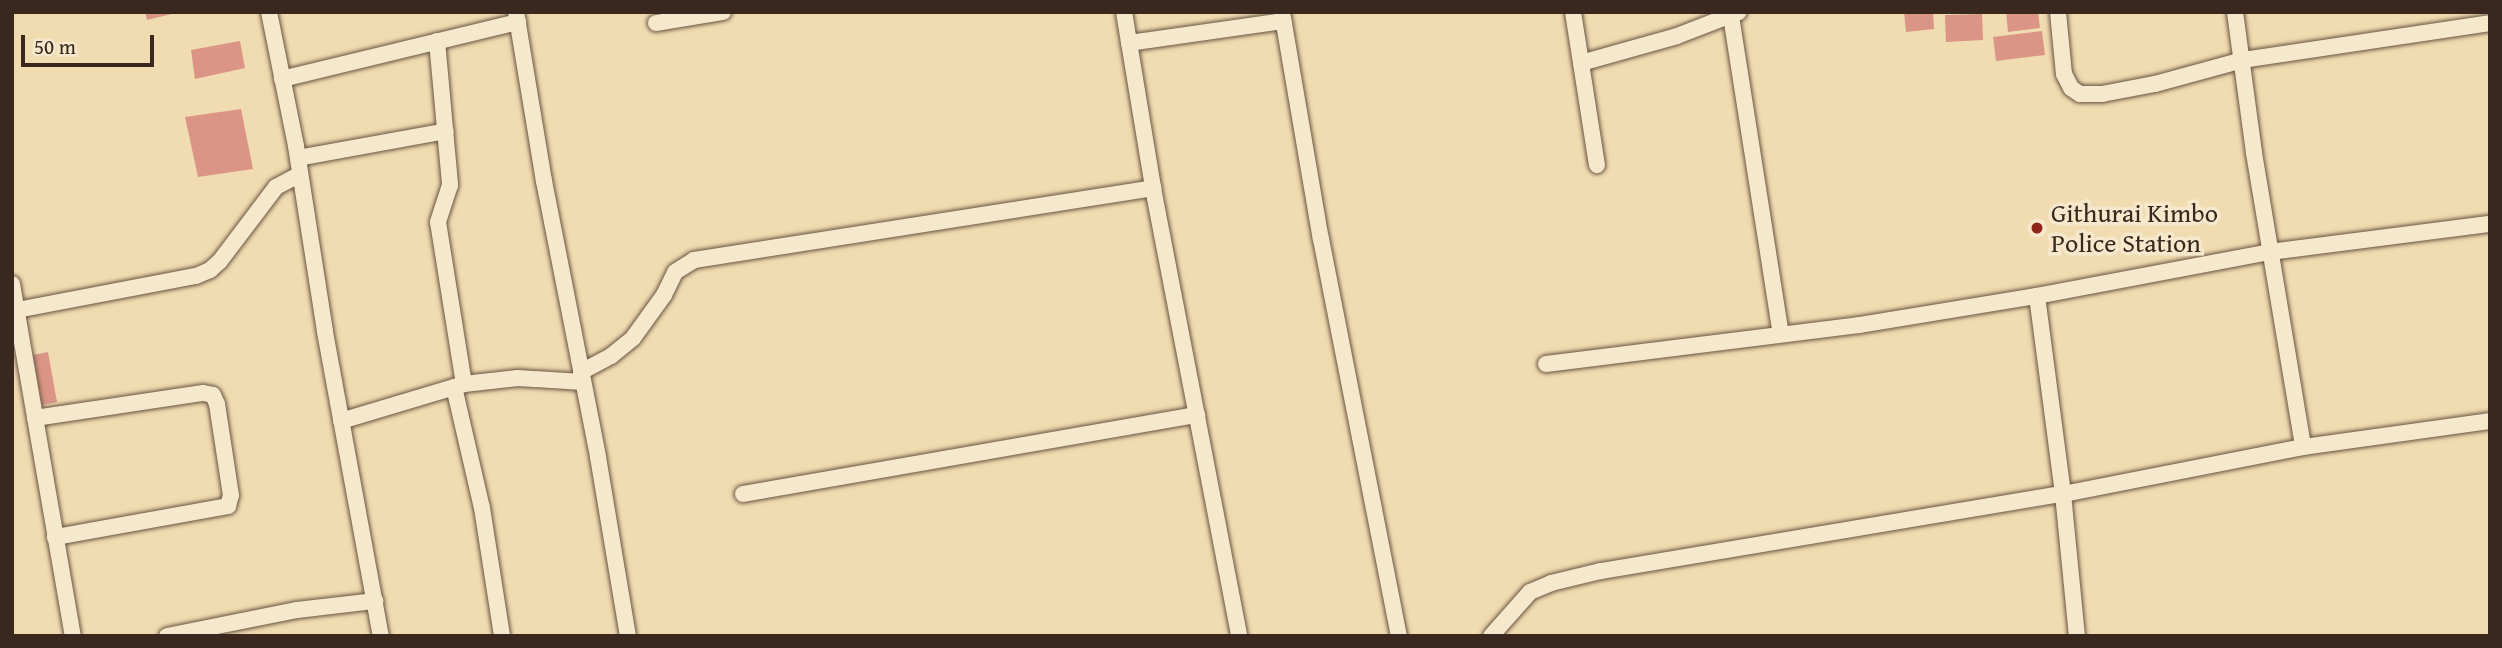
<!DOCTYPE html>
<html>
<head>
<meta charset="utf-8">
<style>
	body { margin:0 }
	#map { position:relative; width:2502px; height:648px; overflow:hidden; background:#f1dcb1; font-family:"Gentium Book Plus",serif }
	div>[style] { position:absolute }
	.building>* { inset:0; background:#da9586 }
	.roads { filter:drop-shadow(0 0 2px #685442) drop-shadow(0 0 2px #685442) }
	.street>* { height:16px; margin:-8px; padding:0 8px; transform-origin:8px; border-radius:8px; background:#f6e8cc }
	.dots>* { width:19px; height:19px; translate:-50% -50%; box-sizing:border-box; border:4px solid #f6e8cc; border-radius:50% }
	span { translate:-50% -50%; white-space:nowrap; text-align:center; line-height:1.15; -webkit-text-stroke:7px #f6e8cc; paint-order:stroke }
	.poi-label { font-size:26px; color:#3a271d }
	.left { translate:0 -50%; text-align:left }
	.frame { position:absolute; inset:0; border:14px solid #3a271d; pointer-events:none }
	.scale { position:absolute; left:21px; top:35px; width:133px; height:32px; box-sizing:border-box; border:4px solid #3a271d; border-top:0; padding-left:9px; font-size:21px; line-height:24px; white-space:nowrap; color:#3a271d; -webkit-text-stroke:5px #f6e8cc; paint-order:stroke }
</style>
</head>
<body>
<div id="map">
	<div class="building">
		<div style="clip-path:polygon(145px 12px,176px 12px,176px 13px,147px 20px)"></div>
		<div style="clip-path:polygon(1904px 12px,1933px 12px,1934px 29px,1906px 32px)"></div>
		<div style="clip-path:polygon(2006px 12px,2038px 12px,2040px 28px,2008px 32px)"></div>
		<div style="clip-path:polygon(1982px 14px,1983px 40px,1946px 42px,1945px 15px)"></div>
		<div style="clip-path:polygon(2042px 31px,2045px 55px,1996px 61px,1993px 37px)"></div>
		<div style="clip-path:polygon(240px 41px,245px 68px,195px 79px,191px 50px)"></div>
		<div style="clip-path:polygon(241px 109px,253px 169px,198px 177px,185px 117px)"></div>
		<div style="clip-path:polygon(48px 352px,57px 402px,42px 405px,33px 355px)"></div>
	</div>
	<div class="roads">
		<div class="street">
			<div style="left:269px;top:12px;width:137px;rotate:78.6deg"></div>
			<div style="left:296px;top:146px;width:188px;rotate:81.1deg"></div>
			<div style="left:325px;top:332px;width:309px;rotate:79.6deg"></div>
			<div style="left:516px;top:12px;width:171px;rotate:80.6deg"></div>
			<div style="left:544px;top:181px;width:281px;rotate:78.9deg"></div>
			<div style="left:598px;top:457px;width:181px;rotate:80.5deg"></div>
			<div style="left:1124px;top:12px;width:178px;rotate:80.6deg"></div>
			<div style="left:1153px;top:188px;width:456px;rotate:79.1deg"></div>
			<div style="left:1282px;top:12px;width:230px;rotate:80.3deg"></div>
			<div style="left:1321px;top:239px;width:405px;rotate:78.9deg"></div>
			<div style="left:1573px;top:12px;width:155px;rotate:81.1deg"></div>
			<div style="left:2058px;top:12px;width:62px;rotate:84.5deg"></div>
			<div style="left:2064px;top:74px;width:16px;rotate:63deg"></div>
			<div style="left:2071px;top:88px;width:11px;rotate:34deg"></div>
			<div style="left:2080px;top:94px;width:22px"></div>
			<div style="left:2102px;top:94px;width:54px;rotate:-10.7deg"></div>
			<div style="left:2155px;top:84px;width:91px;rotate:-15.3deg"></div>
			<div style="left:2243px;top:60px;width:250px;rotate:-8.5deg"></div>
			<div style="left:2235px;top:12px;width:142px;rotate:82.3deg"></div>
			<div style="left:2254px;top:153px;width:298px;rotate:80.5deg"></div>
			<div style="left:1731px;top:16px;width:322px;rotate:81.1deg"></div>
			<div style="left:656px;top:23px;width:68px;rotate:-9.3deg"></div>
			<div style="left:437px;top:41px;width:145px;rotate:84.8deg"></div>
			<div style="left:450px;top:185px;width:39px;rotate:108deg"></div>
			<div style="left:438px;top:222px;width:164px;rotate:80.9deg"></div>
			<div style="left:1129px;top:43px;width:156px;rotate:-8.1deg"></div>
			<div style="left:1581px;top:63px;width:100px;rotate:-15.7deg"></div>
			<div style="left:1677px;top:36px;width:66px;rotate:-21.2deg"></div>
			<div style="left:282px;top:79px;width:243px;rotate:-13.6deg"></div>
			<div style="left:298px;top:158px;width:150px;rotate:-10.3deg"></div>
			<div style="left:12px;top:284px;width:357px;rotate:80.2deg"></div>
			<div style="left:2037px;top:296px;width:200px;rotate:82.5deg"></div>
			<div style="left:2063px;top:494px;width:143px;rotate:84.4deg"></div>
			<div style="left:17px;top:310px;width:182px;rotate:-10.8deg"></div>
			<div style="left:196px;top:276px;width:15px;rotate:-23deg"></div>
			<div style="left:210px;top:270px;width:13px;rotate:-42deg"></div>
			<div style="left:220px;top:261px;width:93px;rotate:-52.9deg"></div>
			<div style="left:276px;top:187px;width:27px;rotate:-28deg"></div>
			<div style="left:1546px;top:364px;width:315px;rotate:-7.1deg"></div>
			<div style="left:1859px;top:325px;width:180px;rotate:-9.3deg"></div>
			<div style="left:2037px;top:296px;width:237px;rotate:-10.7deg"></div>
			<div style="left:2270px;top:252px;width:222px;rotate:-7.3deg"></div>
			<div style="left:581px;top:372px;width:34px;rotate:-28deg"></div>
			<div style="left:611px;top:356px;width:28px;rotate:-39deg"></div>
			<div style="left:633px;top:338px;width:53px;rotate:-54.2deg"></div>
			<div style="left:664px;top:295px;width:25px;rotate:-64deg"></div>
			<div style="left:675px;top:272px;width:22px;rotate:-32deg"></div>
			<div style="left:694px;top:260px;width:465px;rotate:-8.9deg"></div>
			<div style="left:454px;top:387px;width:124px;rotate:77deg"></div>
			<div style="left:482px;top:508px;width:130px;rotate:81.1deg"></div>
			<div style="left:35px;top:418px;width:170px;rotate:-8.5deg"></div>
			<div style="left:203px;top:393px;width:10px;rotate:11deg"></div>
			<div style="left:213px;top:395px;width:10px;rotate:66deg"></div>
			<div style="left:217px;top:404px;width:92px;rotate:81.3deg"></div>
			<div style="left:231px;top:495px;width:11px;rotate:105deg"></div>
			<div style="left:228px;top:506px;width:176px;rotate:169.8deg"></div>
			<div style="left:341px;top:421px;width:128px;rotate:-16.7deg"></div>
			<div style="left:464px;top:384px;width:54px;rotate:-6.3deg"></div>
			<div style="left:518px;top:378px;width:65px;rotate:3.5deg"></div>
			<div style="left:743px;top:494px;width:461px;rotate:-9.9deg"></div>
			<div style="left:167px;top:636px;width:133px;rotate:-11.3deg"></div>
			<div style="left:297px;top:610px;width:79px;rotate:-6.6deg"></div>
			<div style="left:1491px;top:636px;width:59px;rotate:-48.4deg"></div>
			<div style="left:1530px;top:592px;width:23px;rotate:-23deg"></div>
			<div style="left:1551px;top:583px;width:51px;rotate:-13.5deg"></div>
			<div style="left:1601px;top:571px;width:468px;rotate:-9.5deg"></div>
			<div style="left:2063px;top:494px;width:245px;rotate:-11.1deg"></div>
			<div style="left:2303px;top:447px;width:189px;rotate:-7.9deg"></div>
		</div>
	</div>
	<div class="dots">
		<div style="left:2037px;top:228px;background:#8f2418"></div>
	</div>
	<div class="poi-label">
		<span class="left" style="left:2051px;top:228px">Githurai Kimbo<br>Police Station</span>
	</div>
	<div class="frame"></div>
	<div class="scale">50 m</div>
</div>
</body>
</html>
